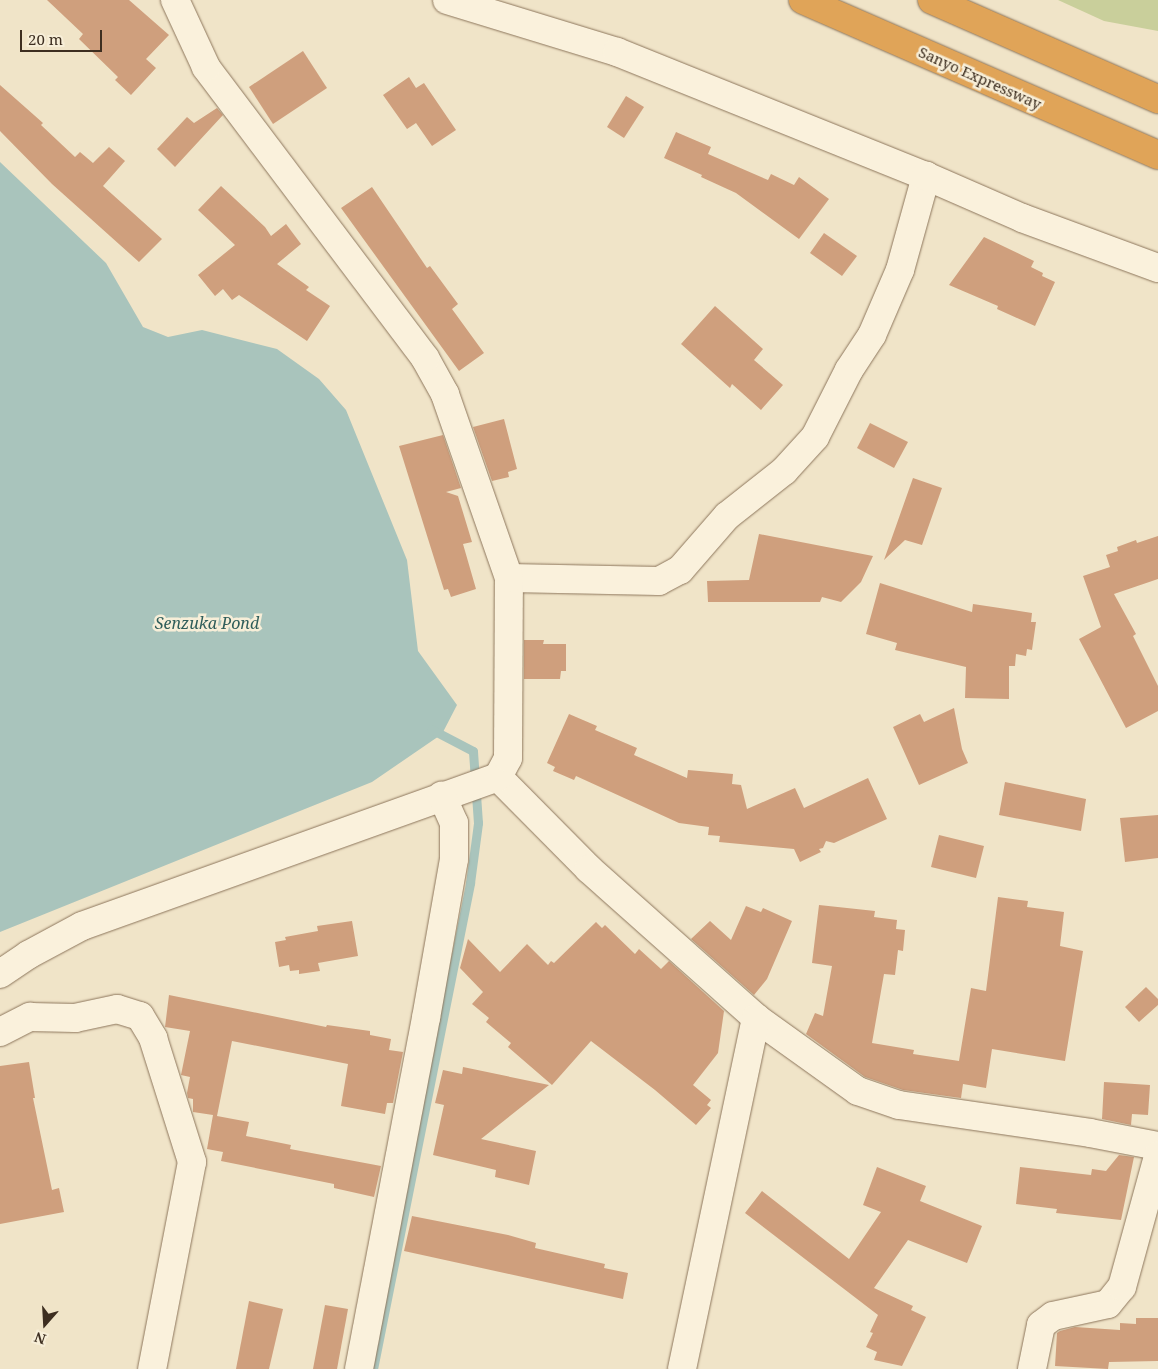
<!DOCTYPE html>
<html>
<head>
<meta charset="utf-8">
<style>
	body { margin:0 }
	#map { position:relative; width:1158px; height:1369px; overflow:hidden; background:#f0e4c8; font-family:"Noto Serif",serif }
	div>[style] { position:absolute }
	.green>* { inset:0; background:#c9cf9b }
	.water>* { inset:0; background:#a9c4bc }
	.stream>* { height:9px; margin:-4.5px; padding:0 4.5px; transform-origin:4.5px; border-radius:4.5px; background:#a9c4bc }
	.building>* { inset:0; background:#cf9f7d }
	.roads { filter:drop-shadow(0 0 1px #8d765c) drop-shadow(0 0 1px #8d765c) }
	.minor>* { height:28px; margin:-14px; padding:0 14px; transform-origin:14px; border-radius:14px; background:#faf1dc }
	.tertiary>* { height:28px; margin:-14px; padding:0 14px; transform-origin:14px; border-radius:14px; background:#faf1dc }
	.motorway>* { height:28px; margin:-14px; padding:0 14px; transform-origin:14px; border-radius:14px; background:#e0a458 }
	span { translate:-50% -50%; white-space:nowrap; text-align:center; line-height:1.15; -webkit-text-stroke:5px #f7eed8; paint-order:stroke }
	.street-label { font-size:15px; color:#3d2e20 }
	.water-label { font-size:16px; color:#2f5d5a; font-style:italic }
	.north { position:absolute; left:20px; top:1299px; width:50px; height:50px; -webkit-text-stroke:4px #f7eed8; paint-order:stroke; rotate:199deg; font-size:14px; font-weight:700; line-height:20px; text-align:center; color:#3d2e20 }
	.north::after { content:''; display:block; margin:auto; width:18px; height:22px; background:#3d2e20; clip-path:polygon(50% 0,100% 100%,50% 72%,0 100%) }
	.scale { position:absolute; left:20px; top:30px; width:82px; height:22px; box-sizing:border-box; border:2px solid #3d2e20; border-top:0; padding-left:6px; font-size:15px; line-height:18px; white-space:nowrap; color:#3d2e20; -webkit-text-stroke:4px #f7eed8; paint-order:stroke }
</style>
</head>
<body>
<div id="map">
	<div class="green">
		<div style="clip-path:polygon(1058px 0,1158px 0,1158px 31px,1104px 21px)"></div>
	</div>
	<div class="water">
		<div style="clip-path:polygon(0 162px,106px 263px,143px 327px,168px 337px,202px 330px,277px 349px,319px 379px,346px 410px,407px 560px,418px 651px,457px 705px,442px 734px,372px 782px,0 932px)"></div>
	</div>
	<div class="stream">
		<div style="left:373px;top:1369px;width:496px;rotate:-78.7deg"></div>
		<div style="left:470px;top:883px;width:61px;rotate:-82.4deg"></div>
		<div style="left:478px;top:823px;width:72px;rotate:-94deg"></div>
		<div style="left:473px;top:751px;width:47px;rotate:-152.4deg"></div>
	</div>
	<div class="building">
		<div style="clip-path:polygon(47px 0,129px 0,169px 35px,146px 59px,156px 68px,131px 95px,115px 80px,118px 77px,79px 39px,83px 34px)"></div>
		<div style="clip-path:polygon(303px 51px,327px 88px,273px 124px,249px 87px)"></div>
		<div style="clip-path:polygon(409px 77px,416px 88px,424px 83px,456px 130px,432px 146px,416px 123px,407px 129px,383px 95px)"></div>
		<div style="clip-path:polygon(0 85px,43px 123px,41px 125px,75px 157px,80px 152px,93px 163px,109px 147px,125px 161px,103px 186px,162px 239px,139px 262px,52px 184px,0 131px)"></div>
		<div style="clip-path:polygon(626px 96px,644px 107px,624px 138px,607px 127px)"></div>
		<div style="clip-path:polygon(217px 108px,223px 115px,175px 167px,157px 149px,187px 117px,194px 123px)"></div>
		<div style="clip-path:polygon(676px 132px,711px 147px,708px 154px,768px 180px,771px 174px,794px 185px,799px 177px,829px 199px,799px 239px,736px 193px,701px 177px,702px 175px,664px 158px)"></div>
		<div style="clip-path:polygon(221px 186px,265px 227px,271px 236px,286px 224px,301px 244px,277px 264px,309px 287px,306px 290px,330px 306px,307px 341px,239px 295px,232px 300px,223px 289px,215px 296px,198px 275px,235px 245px,198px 210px)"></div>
		<div style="clip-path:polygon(372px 187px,427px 268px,430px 266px,458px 304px,452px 309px,484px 353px,459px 371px,341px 208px)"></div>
		<div style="clip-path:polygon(824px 233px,857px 256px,842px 276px,810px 253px)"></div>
		<div style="clip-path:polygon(984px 237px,1034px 261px,1031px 267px,1043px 273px,1042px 276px,1055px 282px,1035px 326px,997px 309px,998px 306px,949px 285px)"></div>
		<div style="clip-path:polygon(715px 306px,763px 349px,754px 360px,783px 385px,761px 410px,732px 384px,730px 388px,681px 344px)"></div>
		<div style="clip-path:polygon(504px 419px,517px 469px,508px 472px,509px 477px,492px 481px,473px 427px)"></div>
		<div style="clip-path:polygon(870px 423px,908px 442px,894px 468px,857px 448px)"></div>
		<div style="clip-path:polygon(443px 435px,461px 488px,446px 492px,458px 496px,472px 542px,463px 544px,476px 589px,451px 597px,448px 589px,444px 590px,399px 446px)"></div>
		<div style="clip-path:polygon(913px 478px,942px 488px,922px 545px,905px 540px,884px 560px)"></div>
		<div style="clip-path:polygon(759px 534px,873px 556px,861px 582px,841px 602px,822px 597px,820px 602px,708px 602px,707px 581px,749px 580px)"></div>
		<div style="clip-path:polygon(1158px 536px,1158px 579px,1114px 594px,1136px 634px,1133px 636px,1158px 686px,1158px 711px,1126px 728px,1079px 639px,1101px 627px,1083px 576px,1110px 567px,1106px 555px,1118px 551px,1117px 547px,1136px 540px,1137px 543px)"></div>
		<div style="clip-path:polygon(880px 583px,972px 612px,973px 604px,1032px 613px,1031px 622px,1036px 622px,1032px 650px,1027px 649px,1026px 656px,1016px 654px,1015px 666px,1009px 666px,1009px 699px,965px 698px,966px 667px,895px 650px,897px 643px,866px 634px)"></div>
		<div style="clip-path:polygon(524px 640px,544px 640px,543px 644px,566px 644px,566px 671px,561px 671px,560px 679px,524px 679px)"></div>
		<div style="clip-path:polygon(954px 708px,962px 749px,968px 763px,919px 785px,893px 727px,920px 714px,924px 722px)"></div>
		<div style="clip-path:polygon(569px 714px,597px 726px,595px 730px,637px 748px,634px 755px,687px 778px,688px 770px,733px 774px,732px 784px,741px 785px,747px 809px,795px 788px,804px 808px,868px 778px,887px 819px,834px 843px,826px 841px,823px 848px,819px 849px,821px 852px,800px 862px,794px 849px,719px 842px,720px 836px,708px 835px,709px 827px,679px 823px,576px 776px,574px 780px,553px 771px,555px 767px,547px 763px)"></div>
		<div style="clip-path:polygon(1005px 782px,1086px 799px,1081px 831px,999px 815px)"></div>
		<div style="clip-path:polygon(1158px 815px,1158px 858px,1125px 862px,1120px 818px)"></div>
		<div style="clip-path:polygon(939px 835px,984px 846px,976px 878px,931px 867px)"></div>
		<div style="clip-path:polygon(998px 897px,1028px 901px,1027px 907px,1064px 912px,1060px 946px,1083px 951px,1065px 1061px,992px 1049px,986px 1088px,963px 1084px,961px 1098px,903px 1090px,865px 1077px,806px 1034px,815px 1013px,823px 1016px,832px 966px,812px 963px,819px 905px,875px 911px,874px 917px,897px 920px,896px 929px,905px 930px,903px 951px,898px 950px,895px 975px,884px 974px,872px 1043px,914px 1050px,913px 1054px,959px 1061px,971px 988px,986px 991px)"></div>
		<div style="clip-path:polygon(746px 906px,761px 912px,763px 908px,792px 921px,767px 979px,754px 995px,691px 939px,710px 921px,731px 940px)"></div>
		<div style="clip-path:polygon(352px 921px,358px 956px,318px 963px,320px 971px,299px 974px,299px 970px,290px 971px,289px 965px,279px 967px,275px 942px,286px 940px,285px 937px,318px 931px,317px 926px)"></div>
		<div style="clip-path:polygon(596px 922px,602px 928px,605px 925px,635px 954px,639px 949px,661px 969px,669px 961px,724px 1011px,718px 1053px,693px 1085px,711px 1100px,707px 1105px,711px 1108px,696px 1125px,655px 1090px,591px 1041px,552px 1085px,508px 1047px,511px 1043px,486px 1022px,489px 1018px,472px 1004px,483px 992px,460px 968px,468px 939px,500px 972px,527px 944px,548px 965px,551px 961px,554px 963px)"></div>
		<div style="clip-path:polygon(1146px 987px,1158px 999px,1158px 1005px,1139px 1022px,1125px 1007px)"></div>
		<div style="clip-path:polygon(169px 995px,326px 1027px,327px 1025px,370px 1031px,370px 1035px,391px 1039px,389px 1050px,403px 1052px,393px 1103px,387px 1103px,385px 1114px,341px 1106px,348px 1064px,232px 1041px,217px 1116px,249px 1122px,246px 1136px,291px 1145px,290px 1149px,381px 1166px,374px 1197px,334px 1188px,334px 1184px,221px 1161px,223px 1152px,207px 1149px,213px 1115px,193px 1112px,193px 1099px,188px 1098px,187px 1093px,190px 1077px,181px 1075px,190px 1031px,165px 1027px)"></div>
		<div style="clip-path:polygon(29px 1062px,35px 1098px,33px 1098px,52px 1190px,59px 1188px,64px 1212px,0 1224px,0 1066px)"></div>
		<div style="clip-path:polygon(463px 1067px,549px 1085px,481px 1139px,536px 1151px,529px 1185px,495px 1177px,496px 1170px,433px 1155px,444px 1105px,435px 1103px,443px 1070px,462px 1074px)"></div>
		<div style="clip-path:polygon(1104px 1082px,1150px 1085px,1148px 1115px,1132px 1114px,1131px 1125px,1102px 1119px)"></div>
		<div style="clip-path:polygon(1119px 1155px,1134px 1157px,1121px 1220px,1056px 1213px,1057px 1209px,1016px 1204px,1020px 1167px,1091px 1175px,1092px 1169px,1106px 1171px)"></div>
		<div style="clip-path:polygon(877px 1167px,926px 1186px,920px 1201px,982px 1226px,967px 1263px,908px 1240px,874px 1288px,913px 1306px,911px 1310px,926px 1317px,902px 1366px,874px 1360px,877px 1352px,866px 1347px,873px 1333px,870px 1332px,878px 1315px,745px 1213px,762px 1191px,849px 1259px,881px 1212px,863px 1205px)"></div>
		<div style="clip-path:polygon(412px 1216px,508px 1235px,536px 1243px,535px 1248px,605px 1264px,604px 1268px,628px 1273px,623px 1299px,404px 1251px)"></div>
		<div style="clip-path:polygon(249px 1301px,283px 1309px,269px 1369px,236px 1369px)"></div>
		<div style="clip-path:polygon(325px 1305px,348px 1309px,337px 1369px,313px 1369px)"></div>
		<div style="clip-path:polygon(1136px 1318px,1158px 1318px,1158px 1361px,1109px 1362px,1108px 1369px,1055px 1366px,1057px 1333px,1060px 1331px,1075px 1327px,1120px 1330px,1120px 1323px,1136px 1324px)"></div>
	</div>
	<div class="roads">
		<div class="minor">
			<div style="left:509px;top:578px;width:150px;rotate:1.1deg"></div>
			<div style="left:659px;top:581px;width:24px;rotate:-28deg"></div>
			<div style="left:680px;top:570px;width:72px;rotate:-49deg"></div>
			<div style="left:727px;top:516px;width:73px;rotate:-38.3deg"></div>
			<div style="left:784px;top:471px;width:46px;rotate:-47.6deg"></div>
			<div style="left:815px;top:437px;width:75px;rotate:-63.1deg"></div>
			<div style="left:849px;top:370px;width:42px;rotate:-56.7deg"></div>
			<div style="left:872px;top:335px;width:71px;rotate:-66.7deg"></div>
			<div style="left:900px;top:270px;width:98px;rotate:-74.5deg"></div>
			<div style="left:498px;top:777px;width:129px;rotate:45.3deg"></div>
			<div style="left:589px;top:869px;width:224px;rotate:41.7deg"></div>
			<div style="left:756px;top:1018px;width:125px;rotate:35.6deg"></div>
			<div style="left:858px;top:1091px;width:43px;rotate:18.9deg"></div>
			<div style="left:899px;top:1105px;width:193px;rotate:8.3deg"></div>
			<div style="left:1090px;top:1133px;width:69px;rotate:10.8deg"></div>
			<div style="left:0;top:974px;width:34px;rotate:-34deg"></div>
			<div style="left:28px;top:955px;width:61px;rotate:-28.2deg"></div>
			<div style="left:82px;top:926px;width:442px;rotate:-19.7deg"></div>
			<div style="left:498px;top:777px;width:21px;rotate:-62deg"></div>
			<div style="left:508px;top:758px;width:180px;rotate:-89.7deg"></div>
			<div style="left:509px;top:578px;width:195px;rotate:-109.2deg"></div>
			<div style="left:445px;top:394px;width:41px;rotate:-119.1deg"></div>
			<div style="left:425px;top:358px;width:364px;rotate:-127deg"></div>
			<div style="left:206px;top:67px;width:74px;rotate:-114.8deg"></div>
			<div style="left:0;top:1032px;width:34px;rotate:-27deg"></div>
			<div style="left:30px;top:1017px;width:45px;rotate:1.3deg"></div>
			<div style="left:75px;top:1018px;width:43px;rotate:-12.1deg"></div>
			<div style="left:117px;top:1009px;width:24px;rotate:17deg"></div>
			<div style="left:140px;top:1016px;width:26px;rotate:59deg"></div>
			<div style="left:153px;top:1038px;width:130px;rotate:72.5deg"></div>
			<div style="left:192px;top:1162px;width:211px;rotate:100.9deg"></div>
			<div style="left:359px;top:1369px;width:357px;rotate:-79.2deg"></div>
			<div style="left:426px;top:1018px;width:161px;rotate:-80deg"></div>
			<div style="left:454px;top:859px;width:36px;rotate:-90deg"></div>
			<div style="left:454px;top:823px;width:30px;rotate:-114deg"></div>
			<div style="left:682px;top:1369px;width:359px;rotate:-78.1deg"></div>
			<div style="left:1032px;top:1369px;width:45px;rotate:-78.4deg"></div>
			<div style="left:1041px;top:1325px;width:15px;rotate:-37deg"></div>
			<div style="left:1053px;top:1316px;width:56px;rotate:-12.3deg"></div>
			<div style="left:1108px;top:1304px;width:22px;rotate:-51deg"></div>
			<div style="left:1122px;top:1287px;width:136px;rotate:-74.6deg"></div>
		</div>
		<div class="tertiary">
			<div style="left:447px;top:0;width:178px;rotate:17deg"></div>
			<div style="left:617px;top:52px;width:333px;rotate:21.9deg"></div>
			<div style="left:926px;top:176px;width:105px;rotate:23.6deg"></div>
			<div style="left:1022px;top:218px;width:145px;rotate:20.2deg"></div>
		</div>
		<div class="motorway">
			<div style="left:803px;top:0;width:387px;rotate:23.6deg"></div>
			<div style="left:932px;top:0;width:247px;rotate:23.7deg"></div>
		</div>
	</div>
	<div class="street-label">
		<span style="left:980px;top:78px;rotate:24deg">Sanyo Expressway</span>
	</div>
	<div class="water-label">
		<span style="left:207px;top:623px">Senzuka Pond</span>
	</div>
	<div class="north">N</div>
	<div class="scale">20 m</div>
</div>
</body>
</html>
